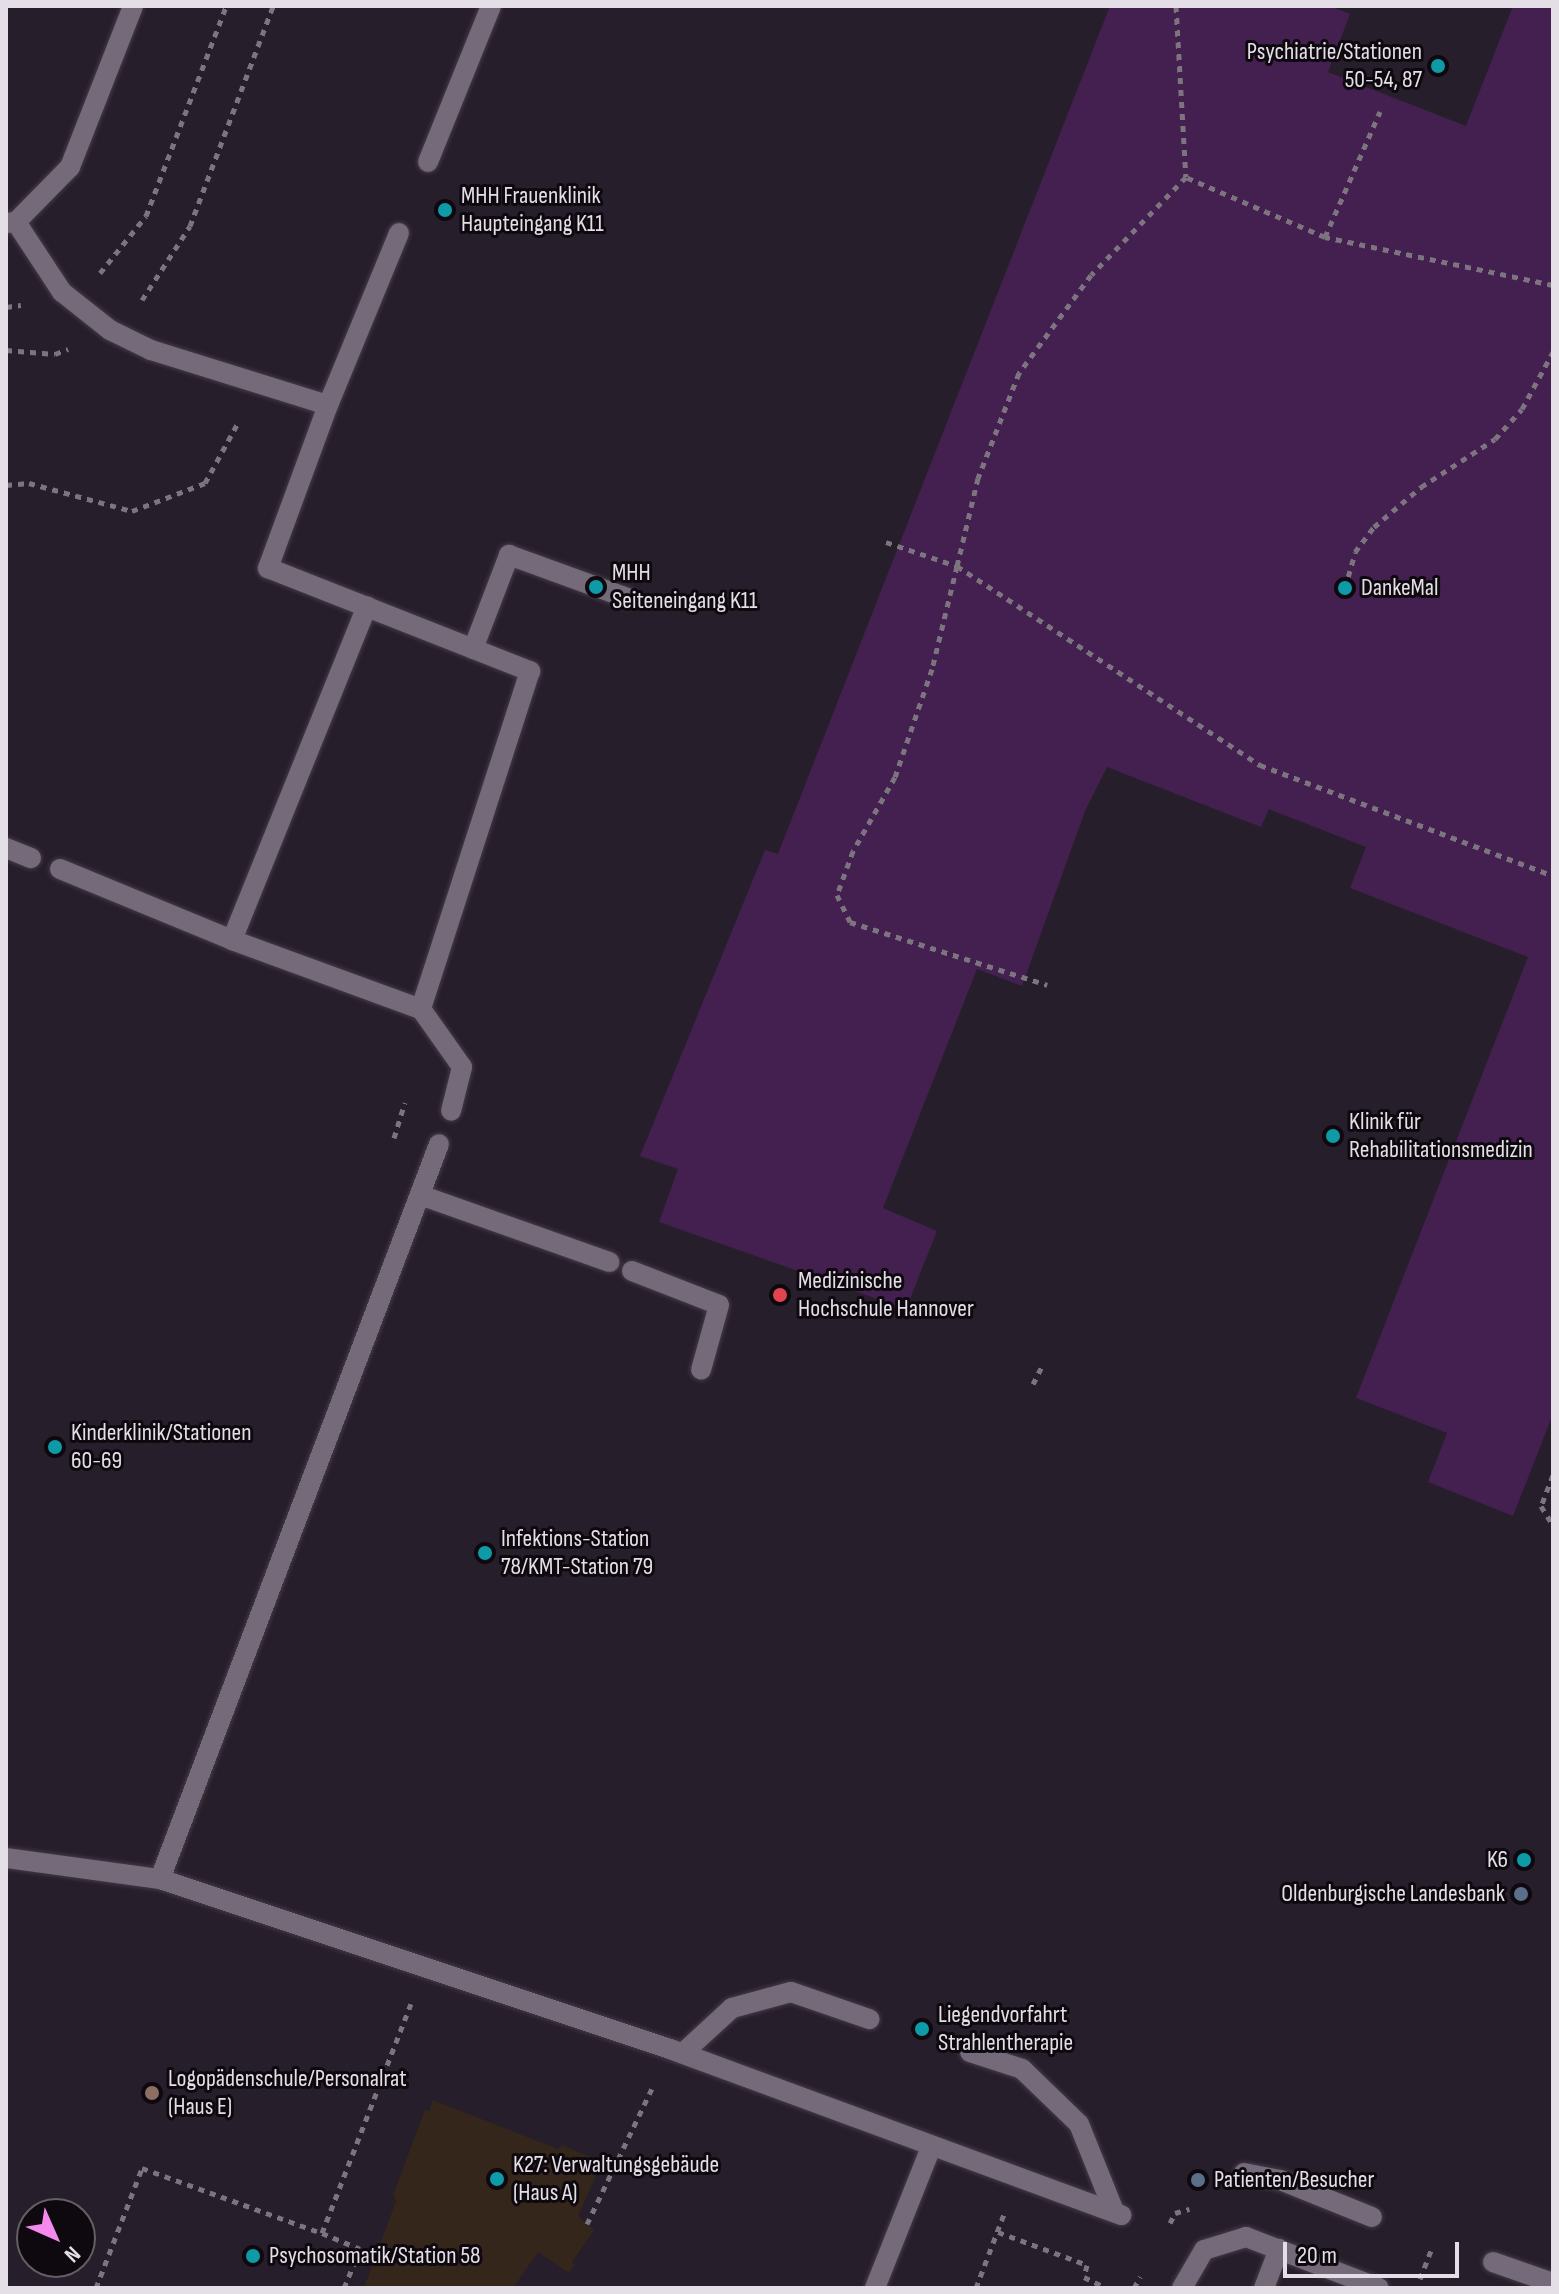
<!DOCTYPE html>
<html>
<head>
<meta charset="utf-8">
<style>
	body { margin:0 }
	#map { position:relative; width:1559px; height:2294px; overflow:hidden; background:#271e2b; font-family:"Sofia Sans Condensed",sans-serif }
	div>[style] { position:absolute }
	.education>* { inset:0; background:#34261a }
	.green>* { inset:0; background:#432050 }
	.path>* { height:5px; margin-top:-2.5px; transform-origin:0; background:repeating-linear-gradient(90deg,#7c747f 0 6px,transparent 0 12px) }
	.roads { filter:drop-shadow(0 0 2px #433b46) drop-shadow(0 0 2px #433b46) }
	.lane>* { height:20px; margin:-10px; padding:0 10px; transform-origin:10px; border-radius:10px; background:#756a7a }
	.street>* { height:20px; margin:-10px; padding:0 10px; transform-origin:10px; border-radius:10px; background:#756a7a }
	.dots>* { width:22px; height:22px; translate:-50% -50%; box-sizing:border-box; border:4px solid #0e090f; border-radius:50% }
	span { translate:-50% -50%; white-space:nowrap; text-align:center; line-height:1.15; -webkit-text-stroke:6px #0e090f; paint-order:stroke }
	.poi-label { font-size:24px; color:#e4dee7 }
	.right { translate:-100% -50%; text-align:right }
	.left { translate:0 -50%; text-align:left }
	.frame { position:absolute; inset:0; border:8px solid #e4dee7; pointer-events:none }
	.north { position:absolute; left:16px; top:2198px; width:80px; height:80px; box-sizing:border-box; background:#0e090f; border:2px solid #645e65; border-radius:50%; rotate:135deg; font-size:22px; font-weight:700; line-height:32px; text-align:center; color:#e4dee7 }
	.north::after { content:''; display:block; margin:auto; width:28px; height:36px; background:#f589ee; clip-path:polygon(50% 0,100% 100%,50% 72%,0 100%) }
	.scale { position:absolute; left:1283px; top:2242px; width:176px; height:36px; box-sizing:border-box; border:4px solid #e4dee7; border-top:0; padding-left:10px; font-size:24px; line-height:28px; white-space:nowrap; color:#e4dee7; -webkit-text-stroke:6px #0e090f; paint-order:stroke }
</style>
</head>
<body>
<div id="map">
	<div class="education">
		<div style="clip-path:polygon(433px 2100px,558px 2149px,562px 2145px,602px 2162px,578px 2216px,594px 2230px,572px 2262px,575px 2265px,569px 2273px,538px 2252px,513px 2288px,364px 2288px,396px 2201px,393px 2195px,425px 2110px,429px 2111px)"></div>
	</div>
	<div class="green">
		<div style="clip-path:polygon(1110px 6px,1329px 6px,1350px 14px,1328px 72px,1466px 126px,1513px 6px,1553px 6px,1553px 1414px,1513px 1516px,1428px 1482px,1447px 1433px,1356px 1398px,1528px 957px,1350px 888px,1366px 847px,1269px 809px,1261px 827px,1107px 767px,1085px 811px,1022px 986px,977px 969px,883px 1208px,937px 1231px,906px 1309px,659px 1222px,678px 1169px,640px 1156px,765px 850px,778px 854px)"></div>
	</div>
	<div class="path">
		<div style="left:1176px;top:6px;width:171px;rotate:86.7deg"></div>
		<div style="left:1325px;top:237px;width:137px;rotate:-66.3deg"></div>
		<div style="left:100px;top:273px;width:73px;rotate:-51.1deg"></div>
		<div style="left:146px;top:216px;width:225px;rotate:-69.1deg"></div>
		<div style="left:1553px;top:285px;width:233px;rotate:-168.1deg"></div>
		<div style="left:1325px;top:237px;width:151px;rotate:-156.7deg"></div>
		<div style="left:1186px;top:177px;width:136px;rotate:134.1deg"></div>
		<div style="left:1091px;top:275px;width:122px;rotate:126.3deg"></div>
		<div style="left:1019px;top:373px;width:113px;rotate:111.3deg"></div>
		<div style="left:978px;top:478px;width:90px;rotate:103.4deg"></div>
		<div style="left:957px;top:566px;width:363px;rotate:33.3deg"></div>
		<div style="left:1260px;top:765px;width:313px;rotate:20.7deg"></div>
		<div style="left:142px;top:300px;width:88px;rotate:-57deg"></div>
		<div style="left:190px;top:226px;width:235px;rotate:-69.3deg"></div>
		<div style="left:6px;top:307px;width:15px;rotate:-8deg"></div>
		<div style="left:6px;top:350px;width:49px;rotate:4.7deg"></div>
		<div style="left:55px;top:354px;width:14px;rotate:-21deg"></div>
		<div style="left:6px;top:485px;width:23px;rotate:-5deg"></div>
		<div style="left:29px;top:483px;width:107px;rotate:15.2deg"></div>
		<div style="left:132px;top:511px;width:78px;rotate:-21deg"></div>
		<div style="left:205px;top:483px;width:71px;rotate:-61.3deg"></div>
		<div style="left:886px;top:542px;width:75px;rotate:18.7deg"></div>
		<div style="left:957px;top:566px;width:106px;rotate:103.6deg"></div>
		<div style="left:932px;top:669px;width:114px;rotate:108.9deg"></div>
		<div style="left:895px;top:777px;width:85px;rotate:119.6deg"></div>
		<div style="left:853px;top:851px;width:47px;rotate:110deg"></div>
		<div style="left:837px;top:895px;width:30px;rotate:64deg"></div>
		<div style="left:850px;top:922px;width:207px;rotate:17.7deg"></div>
		<div style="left:1345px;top:588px;width:37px;rotate:-74deg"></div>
		<div style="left:1355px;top:552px;width:31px;rotate:-53deg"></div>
		<div style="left:1374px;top:527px;width:62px;rotate:-40.4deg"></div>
		<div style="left:1421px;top:487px;width:88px;rotate:-33deg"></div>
		<div style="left:1495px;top:439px;width:40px;rotate:-48deg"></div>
		<div style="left:1522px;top:409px;width:65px;rotate:-61.5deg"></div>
		<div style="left:394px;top:1138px;width:37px;rotate:-73deg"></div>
		<div style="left:1033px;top:1384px;width:18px;rotate:-63deg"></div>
		<div style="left:1553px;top:1475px;width:33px;rotate:111deg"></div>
		<div style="left:1541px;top:1506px;width:22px;rotate:58deg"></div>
		<div style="left:1170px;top:2223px;width:11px;rotate:-63deg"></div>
		<div style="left:1175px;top:2213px;width:15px;rotate:-16deg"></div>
		<div style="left:587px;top:2224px;width:153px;rotate:-64.4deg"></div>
		<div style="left:998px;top:2232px;width:95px;rotate:20.3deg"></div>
		<div style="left:1087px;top:2265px;width:12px;rotate:104deg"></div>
		<div style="left:1084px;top:2277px;width:25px;rotate:26deg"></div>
		<div style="left:322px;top:2233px;width:41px;rotate:22.8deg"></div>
		<div style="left:360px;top:2249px;width:42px;rotate:112.3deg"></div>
		<div style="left:1420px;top:2279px;width:31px;rotate:-69deg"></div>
		<div style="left:96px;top:2288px;width:129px;rotate:-69deg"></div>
		<div style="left:142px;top:2168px;width:191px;rotate:19.9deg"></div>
		<div style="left:322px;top:2233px;width:246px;rotate:-68.8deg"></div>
		<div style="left:976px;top:2288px;width:79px;rotate:-69.3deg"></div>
		<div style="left:1134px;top:2288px;width:13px;rotate:-61deg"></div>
	</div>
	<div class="roads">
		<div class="lane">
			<div style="left:428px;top:162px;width:168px;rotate:-68deg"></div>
			<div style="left:16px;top:222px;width:84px;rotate:56.7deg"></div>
			<div style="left:62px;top:292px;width:61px;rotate:38.4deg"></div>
			<div style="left:110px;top:330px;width:46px;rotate:26deg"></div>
			<div style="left:151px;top:350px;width:185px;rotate:17.3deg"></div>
			<div style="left:399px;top:233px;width:186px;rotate:112.4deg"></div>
			<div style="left:328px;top:405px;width:174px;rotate:110.2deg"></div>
			<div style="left:268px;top:568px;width:282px;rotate:21.5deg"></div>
			<div style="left:530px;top:671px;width:355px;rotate:107.9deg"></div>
			<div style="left:473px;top:649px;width:101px;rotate:-69deg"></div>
			<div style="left:509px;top:555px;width:126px;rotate:20deg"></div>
			<div style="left:6px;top:848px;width:27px;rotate:22deg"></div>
			<div style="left:60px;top:869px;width:186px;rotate:22.4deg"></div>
			<div style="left:232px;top:940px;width:201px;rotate:20.1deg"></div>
			<div style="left:421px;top:1009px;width:71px;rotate:54.7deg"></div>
			<div style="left:462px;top:1067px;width:45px;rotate:104deg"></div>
			<div style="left:232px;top:940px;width:360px;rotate:-68deg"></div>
			<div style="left:420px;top:1195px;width:201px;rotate:19.5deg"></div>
			<div style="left:632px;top:1271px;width:93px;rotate:21.3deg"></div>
			<div style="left:719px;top:1305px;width:67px;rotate:105.5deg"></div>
			<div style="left:6px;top:1858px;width:155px;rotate:7.8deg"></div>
			<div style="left:160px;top:1879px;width:538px;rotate:18.43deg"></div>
			<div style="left:670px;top:2049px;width:481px;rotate:20.2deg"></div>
			<div style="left:160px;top:1879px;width:786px;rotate:-69.21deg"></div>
			<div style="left:970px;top:2052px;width:55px;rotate:18.1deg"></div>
			<div style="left:1022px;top:2069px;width:79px;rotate:44deg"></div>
			<div style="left:1079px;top:2124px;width:94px;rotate:68.1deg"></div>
			<div style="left:683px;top:2053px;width:67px;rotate:-42.6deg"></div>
			<div style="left:732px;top:2008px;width:61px;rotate:-15.2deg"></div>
			<div style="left:791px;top:1992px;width:83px;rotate:19.1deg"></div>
			<div style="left:1244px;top:2173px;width:37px;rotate:11deg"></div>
			<div style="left:1280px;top:2180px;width:99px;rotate:21.9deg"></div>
			<div style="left:1493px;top:2262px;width:64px;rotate:19.3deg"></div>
			<div style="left:875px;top:2288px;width:152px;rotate:-68.3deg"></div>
			<div style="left:1182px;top:2288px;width:44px;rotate:-59.9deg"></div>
			<div style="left:1204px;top:2250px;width:44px;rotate:-17.2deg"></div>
			<div style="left:1246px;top:2237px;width:142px;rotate:21deg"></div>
			<div style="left:1264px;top:2288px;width:42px;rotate:-69deg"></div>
		</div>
		<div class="street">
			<div style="left:6px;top:223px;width:10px;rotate:-6deg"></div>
			<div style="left:16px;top:222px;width:77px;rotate:-45.5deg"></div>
			<div style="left:70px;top:167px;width:173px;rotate:-68.6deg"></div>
		</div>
	</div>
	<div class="dots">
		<div style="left:1438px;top:66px;background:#0f9aa8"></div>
		<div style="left:445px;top:210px;background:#0f9aa8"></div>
		<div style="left:596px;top:587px;background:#0f9aa8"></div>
		<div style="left:1345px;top:588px;background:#0f9aa8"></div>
		<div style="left:1333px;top:1136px;background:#0f9aa8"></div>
		<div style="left:780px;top:1295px;background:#e0444e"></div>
		<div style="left:55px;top:1447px;background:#0f9aa8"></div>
		<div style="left:485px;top:1553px;background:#0f9aa8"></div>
		<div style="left:1524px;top:1860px;background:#0f9aa8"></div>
		<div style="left:1521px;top:1894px;background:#5c6f8a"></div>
		<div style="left:922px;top:2029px;background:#0f9aa8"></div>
		<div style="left:152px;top:2093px;background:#8d6e63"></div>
		<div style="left:497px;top:2179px;background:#0f9aa8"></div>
		<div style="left:1198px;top:2180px;background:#5c6f8a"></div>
		<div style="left:253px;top:2256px;background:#0f9aa8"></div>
	</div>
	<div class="poi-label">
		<span class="right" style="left:1422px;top:66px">Psychiatrie/Stationen<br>50-54, 87</span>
		<span class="left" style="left:461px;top:210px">MHH Frauenklinik<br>Haupteingang K11</span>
		<span class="left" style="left:612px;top:587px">MHH<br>Seiteneingang K11</span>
		<span class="left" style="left:1361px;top:588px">DankeMal</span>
		<span class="left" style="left:1349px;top:1136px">Klinik für<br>Rehabilitationsmedizin</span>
		<span class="left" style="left:798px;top:1295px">Medizinische<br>Hochschule Hannover</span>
		<span class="left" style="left:71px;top:1447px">Kinderklinik/Stationen<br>60-69</span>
		<span class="left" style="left:501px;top:1553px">Infektions-Station<br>78/KMT-Station 79</span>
		<span class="right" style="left:1508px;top:1860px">K6</span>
		<span class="right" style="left:1505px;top:1894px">Oldenburgische Landesbank</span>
		<span class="left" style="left:938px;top:2029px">Liegendvorfahrt<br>Strahlentherapie</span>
		<span class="left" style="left:168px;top:2093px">Logopädenschule/Personalrat<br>(Haus E)</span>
		<span class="left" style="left:513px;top:2179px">K27: Verwaltungsgebäude<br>(Haus A)</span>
		<span class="left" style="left:1214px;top:2180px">Patienten/Besucher</span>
		<span class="left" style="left:269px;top:2256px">Psychosomatik/Station 58</span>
	</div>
	<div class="frame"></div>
	<div class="north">N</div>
	<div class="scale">20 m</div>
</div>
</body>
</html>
